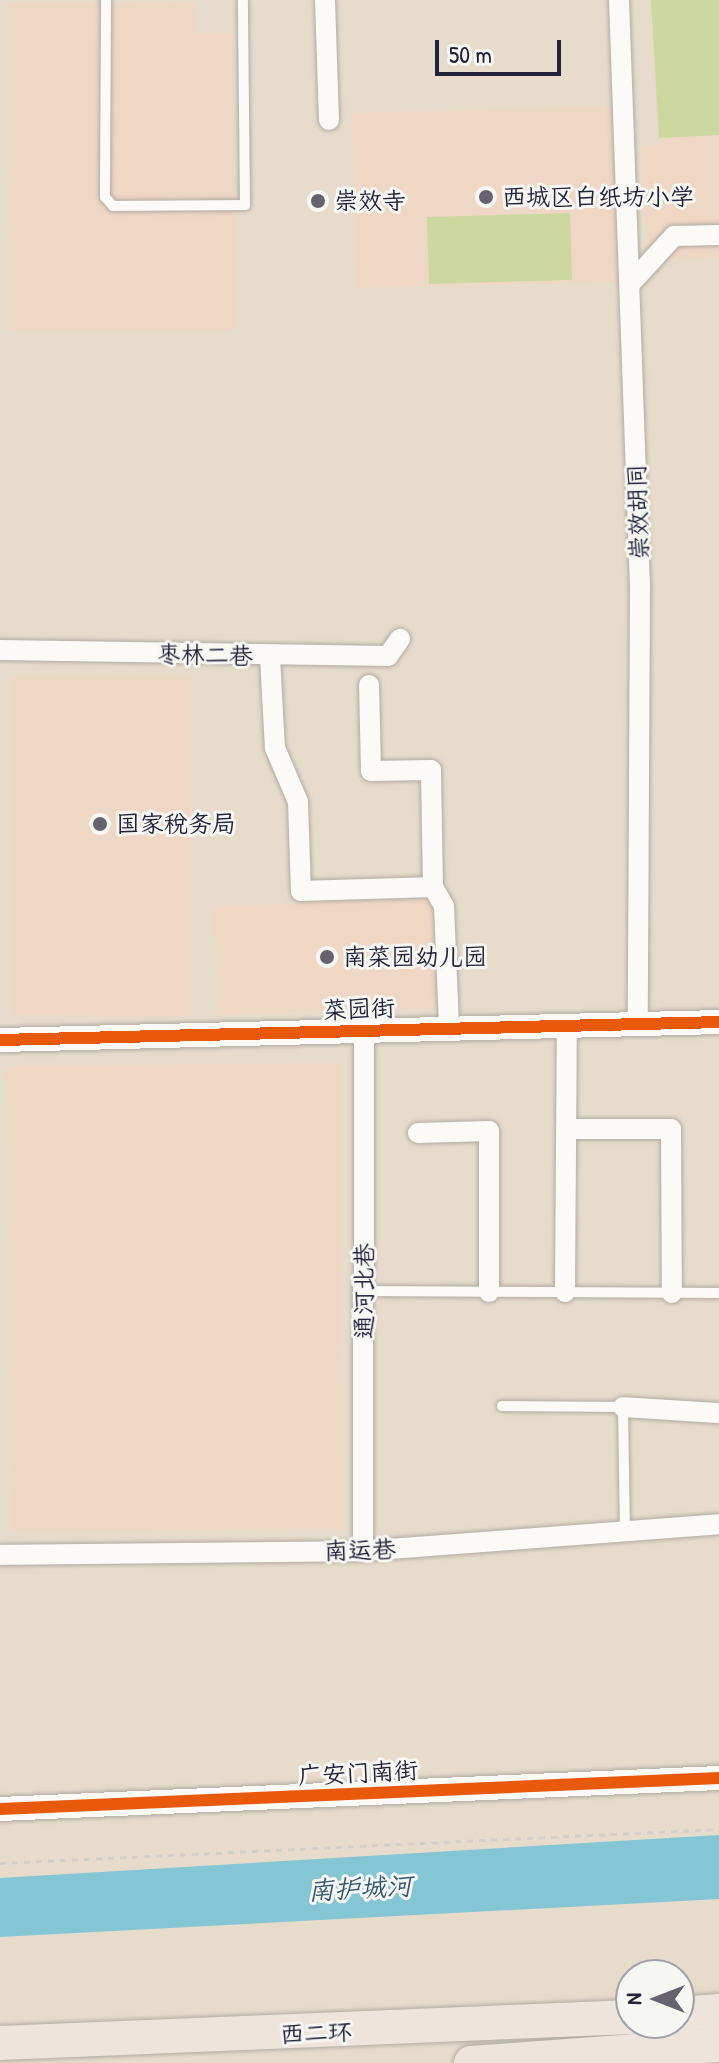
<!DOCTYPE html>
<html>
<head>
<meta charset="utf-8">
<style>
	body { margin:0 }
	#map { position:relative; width:719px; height:2063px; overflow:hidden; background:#e7dccc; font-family:"Patrick Hand","LXGW WenKai TC",sans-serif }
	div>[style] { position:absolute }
	.built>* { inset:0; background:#efd7c6 }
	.green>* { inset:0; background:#ccd89f }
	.water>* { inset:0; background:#84c6d4 }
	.path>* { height:3px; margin-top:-1.5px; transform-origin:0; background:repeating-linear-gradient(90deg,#d2cfcd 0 6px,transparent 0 12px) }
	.roads { filter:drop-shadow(0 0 2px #b2aba3) drop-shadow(0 0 2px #b2aba3) }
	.service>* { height:10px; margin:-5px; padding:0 5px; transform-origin:5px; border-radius:5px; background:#fbfaf7 }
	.minor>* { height:20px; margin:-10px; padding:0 10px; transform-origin:10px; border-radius:10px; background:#fbfaf7 }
	.tertiary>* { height:24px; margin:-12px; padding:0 12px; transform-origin:12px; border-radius:12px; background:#fbfaf7 }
	.trunk>* { height:34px; margin:-17px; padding:0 17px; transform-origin:17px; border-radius:17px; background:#eee4dc }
	.cycleway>* { height:12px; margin:-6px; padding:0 6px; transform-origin:6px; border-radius:6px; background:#e8590c }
	.dots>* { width:22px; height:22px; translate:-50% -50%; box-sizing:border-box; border:4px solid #f6f6f2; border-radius:50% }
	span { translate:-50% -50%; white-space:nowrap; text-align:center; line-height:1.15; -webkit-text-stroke:6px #f6f6f2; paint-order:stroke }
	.poi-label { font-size:24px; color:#22223b }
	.left { translate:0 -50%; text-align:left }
	.street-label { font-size:24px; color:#22223b }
	.water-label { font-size:26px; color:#355872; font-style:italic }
	.north { position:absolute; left:615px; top:1959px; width:80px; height:80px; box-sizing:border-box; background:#f6f6f2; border:2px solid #a1a1a9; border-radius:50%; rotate:270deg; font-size:22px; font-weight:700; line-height:32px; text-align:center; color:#22223b }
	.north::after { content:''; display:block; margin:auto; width:28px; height:36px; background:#67636e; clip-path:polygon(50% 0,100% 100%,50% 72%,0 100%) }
	.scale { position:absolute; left:435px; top:40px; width:126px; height:36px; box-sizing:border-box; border:4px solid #22223b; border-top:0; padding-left:10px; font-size:24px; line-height:28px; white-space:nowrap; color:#22223b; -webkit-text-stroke:6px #f6f6f2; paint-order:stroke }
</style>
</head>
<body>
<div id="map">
	<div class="built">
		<div style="clip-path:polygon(651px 0,719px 0,719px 258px,648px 262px,641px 147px,659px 145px)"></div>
		<div style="clip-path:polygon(195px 2px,196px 33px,234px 33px,235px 331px,9px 331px,8px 3px)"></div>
		<div style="clip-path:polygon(615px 106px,619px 282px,356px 288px,352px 113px)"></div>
		<div style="clip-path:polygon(12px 676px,191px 676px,191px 1016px,12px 1015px)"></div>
		<div style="clip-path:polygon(438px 899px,441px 1007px,217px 1015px,213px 906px)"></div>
		<div style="clip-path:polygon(340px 1063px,344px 1529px,10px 1532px,6px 1066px)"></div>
	</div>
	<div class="green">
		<div style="clip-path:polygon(651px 0,719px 0,719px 135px,659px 138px)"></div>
		<div style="clip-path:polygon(570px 213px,572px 280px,429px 284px,427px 217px)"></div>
	</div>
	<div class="water">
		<div style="clip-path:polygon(719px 1835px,719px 1899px,0 1937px,0 1878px)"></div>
	</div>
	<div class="path">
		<div style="left:0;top:1863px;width:720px;rotate:-2.71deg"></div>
	</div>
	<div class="roads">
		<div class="service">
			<div style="left:106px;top:0;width:197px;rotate:90.3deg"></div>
			<div style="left:105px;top:197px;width:12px;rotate:48deg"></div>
			<div style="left:113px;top:206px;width:132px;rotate:-0.4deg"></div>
			<div style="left:245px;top:205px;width:205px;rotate:-90.6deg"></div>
			<div style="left:364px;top:1291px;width:355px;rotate:0.3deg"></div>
			<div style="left:502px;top:1406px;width:121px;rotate:0.5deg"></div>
			<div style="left:623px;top:1407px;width:124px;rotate:89.1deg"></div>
		</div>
		<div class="minor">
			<div style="left:325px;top:0;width:120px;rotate:88.1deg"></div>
			<div style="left:619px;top:0;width:588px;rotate:87.95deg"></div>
			<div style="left:640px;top:588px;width:436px;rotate:90.3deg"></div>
			<div style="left:631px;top:283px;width:64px;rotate:-47.5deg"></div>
			<div style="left:674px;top:236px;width:45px;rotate:-1.3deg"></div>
			<div style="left:0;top:650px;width:388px;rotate:0.9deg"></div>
			<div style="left:388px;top:656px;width:21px;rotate:-55deg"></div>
			<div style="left:270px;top:657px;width:91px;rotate:86.9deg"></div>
			<div style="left:275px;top:748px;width:59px;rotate:66.9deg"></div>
			<div style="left:298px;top:802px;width:89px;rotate:88.1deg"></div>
			<div style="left:301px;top:891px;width:132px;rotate:-1.7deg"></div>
			<div style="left:433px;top:887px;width:117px;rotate:-91deg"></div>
			<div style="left:431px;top:770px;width:60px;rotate:179deg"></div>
			<div style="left:371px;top:771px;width:86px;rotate:-91.3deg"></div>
			<div style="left:433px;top:887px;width:22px;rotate:60deg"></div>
			<div style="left:444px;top:906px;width:121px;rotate:87.6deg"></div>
			<div style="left:566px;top:1129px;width:105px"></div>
			<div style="left:671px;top:1129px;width:164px;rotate:89.7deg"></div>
			<div style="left:418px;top:1133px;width:71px;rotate:-1.6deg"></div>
			<div style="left:489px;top:1131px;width:161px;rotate:90deg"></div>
			<div style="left:565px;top:1292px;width:268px;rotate:-89.6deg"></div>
			<div style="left:623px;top:1407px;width:96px;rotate:3.6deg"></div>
			<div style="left:363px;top:1551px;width:520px;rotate:-89.89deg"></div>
			<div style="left:0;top:1555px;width:363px;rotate:-0.6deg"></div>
			<div style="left:363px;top:1551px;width:357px;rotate:-4.3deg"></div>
		</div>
		<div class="tertiary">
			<div style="left:0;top:1040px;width:719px;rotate:-1.43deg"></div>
			<div style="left:0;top:1809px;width:720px;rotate:-2.47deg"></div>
		</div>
		<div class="trunk">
			<div style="left:679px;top:2014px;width:40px;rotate:-4.3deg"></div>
			<div style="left:0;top:2043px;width:632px;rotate:-2.36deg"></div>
			<div style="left:471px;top:2063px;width:249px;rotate:-4.2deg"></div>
		</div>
	</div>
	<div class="cycleway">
		<div style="left:0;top:1040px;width:719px;rotate:-1.43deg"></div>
		<div style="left:0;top:1809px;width:720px;rotate:-2.47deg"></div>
	</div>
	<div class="dots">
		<div style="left:486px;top:197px;background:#67636e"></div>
		<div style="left:318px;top:201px;background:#67636e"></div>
		<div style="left:100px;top:824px;background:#67636e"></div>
		<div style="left:327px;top:957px;background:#67636e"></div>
	</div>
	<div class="poi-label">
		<span class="left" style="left:502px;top:197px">西城区白纸坊小学</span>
		<span class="left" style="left:334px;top:201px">崇效寺</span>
		<span class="left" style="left:116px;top:824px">国家税务局</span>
		<span class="left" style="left:343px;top:957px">南菜园幼儿园</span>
	</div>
	<div class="street-label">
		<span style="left:638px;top:512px;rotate:-92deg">崇效胡同</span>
		<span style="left:205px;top:655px;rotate:1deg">枣林二巷</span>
		<span style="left:359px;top:1009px;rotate:-2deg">菜园街</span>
		<span style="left:364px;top:1291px;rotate:-90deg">通河北巷</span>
		<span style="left:360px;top:1550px;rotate:-2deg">南运巷</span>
		<span style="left:358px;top:1773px;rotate:-3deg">广安门南街</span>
		<span style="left:316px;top:2033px;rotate:-2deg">西二环</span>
	</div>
	<div class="water-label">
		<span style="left:360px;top:1888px;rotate:-3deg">南护城河</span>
	</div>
	<div class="north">N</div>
	<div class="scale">50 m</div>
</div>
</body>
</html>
